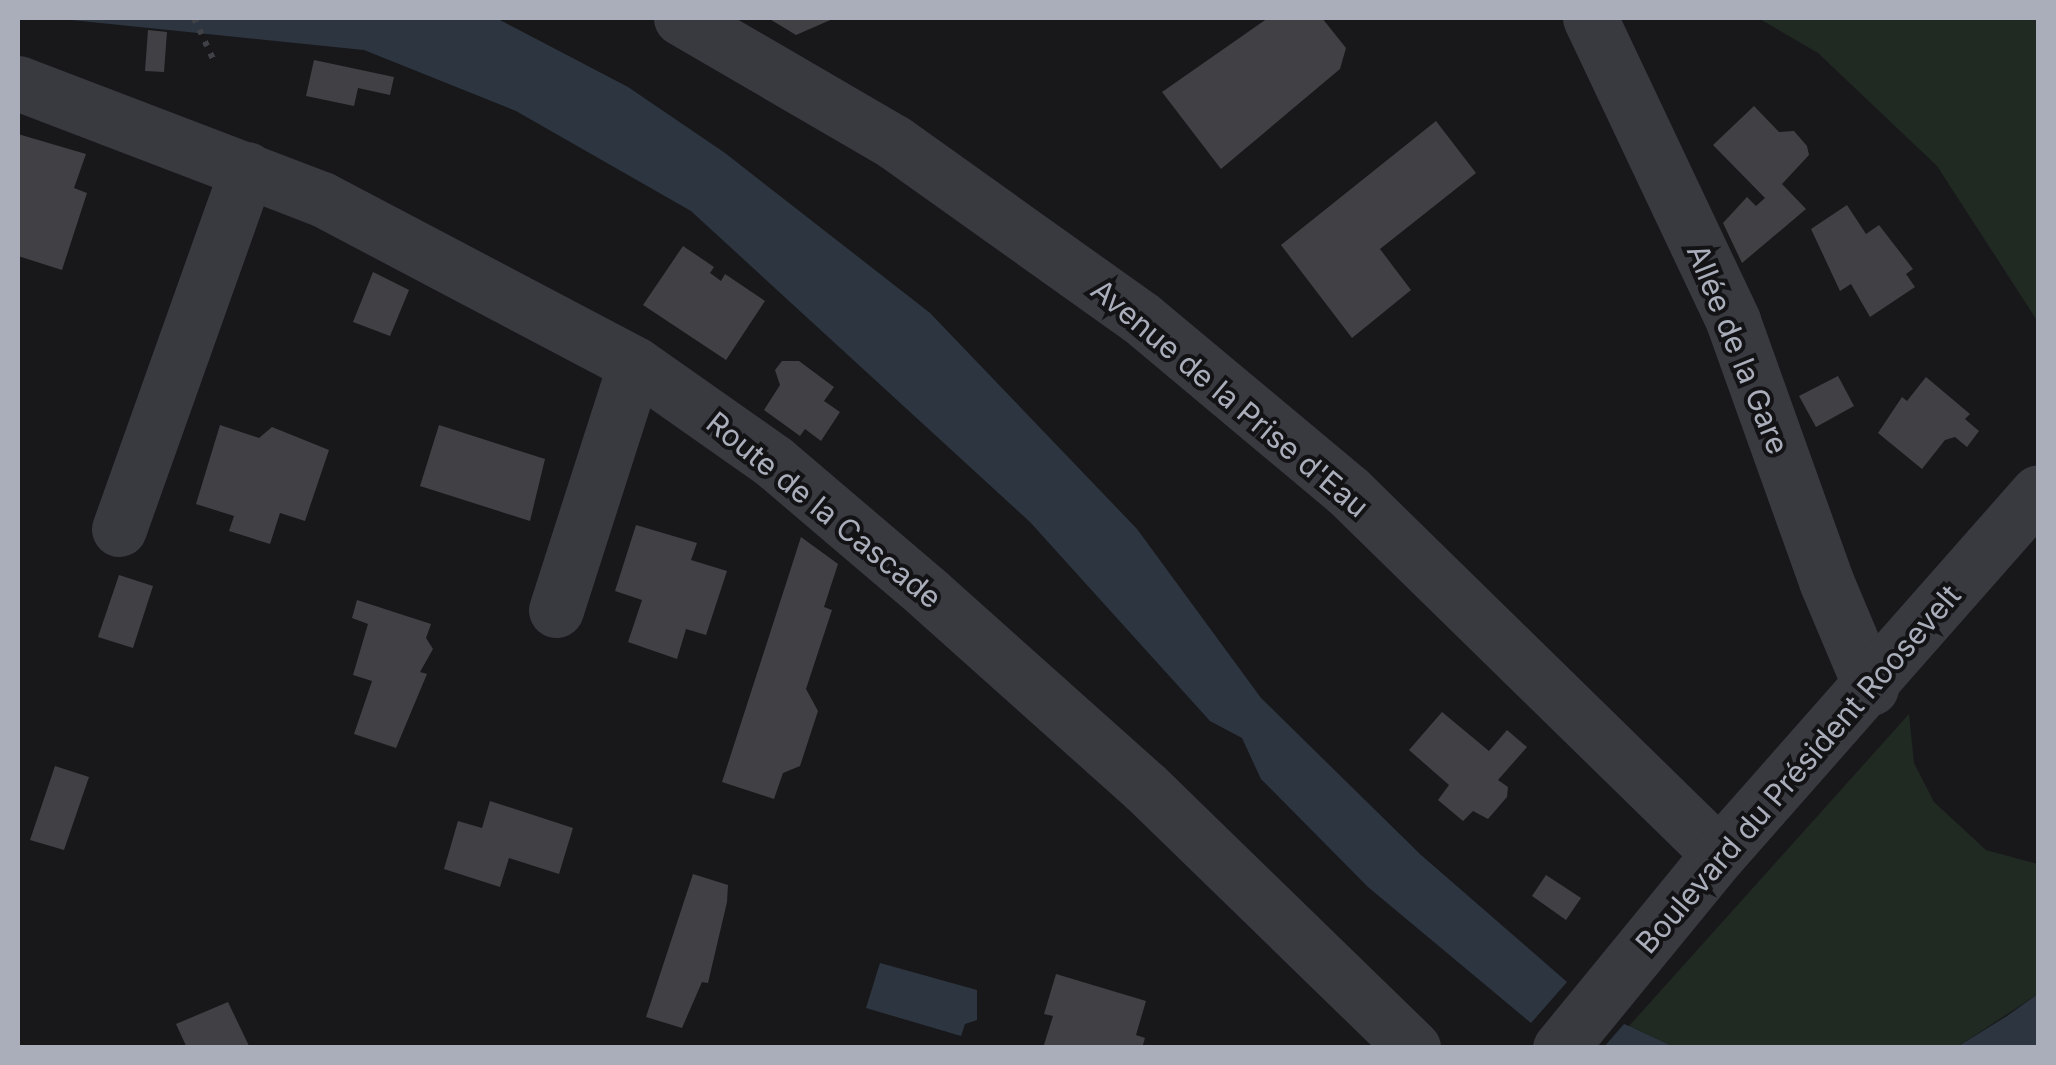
<!DOCTYPE html>
<html>
<head>
<meta charset="utf-8">
<style>
	body { margin:0 }
	#map { position:relative; width:2056px; height:1065px; overflow:hidden; background:#18181b; font-family:Inter,sans-serif }
	div>[style] { position:absolute }
	.green>* { inset:0; background:#202922 }
	.water>* { inset:0; background:#2d3640 }
	.building>* { inset:0; background:#404045 }
	.path>* { height:6px; margin-top:-3px; transform-origin:0; background:repeating-linear-gradient(90deg,#3f4147 0 5px,transparent 0 13px) }
	.minor>* { height:55px; margin:-27.5px; padding:0 27.5px; transform-origin:27.5px; border-radius:27.5px; background:#393a40 }
	span { translate:-50% -50%; white-space:nowrap; text-align:center; line-height:1.15; -webkit-text-stroke:8px #131316; paint-order:stroke }
	.street-label { font-size:30px; color:#aaaebb }
	.frame { position:absolute; inset:0; border:20px solid #aaaebb; pointer-events:none }
</style>
</head>
<body>
<div id="map">
	<div class="green">
		<div style="clip-path:polygon(1758px 18px,2038px 18px,2038px 322px,1937px 166px,1818px 53px)"></div>
		<div style="clip-path:polygon(1909px 714px,1914px 763px,1934px 802px,1986px 850px,2038px 864px,2038px 994px,1957px 1047px,1674px 1047px,1629px 1026px)"></div>
	</div>
	<div class="water">
		<div style="clip-path:polygon(52px 18px,496px 18px,628px 87px,725px 153px,930px 313px,1137px 529px,1261px 698px,1421px 855px,1567px 982px,1531px 1023px,1368px 887px,1261px 779px,1242px 738px,1210px 721px,1030px 522px,691px 211px,516px 111px,364px 50px)"></div>
		<div style="clip-path:polygon(880px 963px,977px 990px,977px 1020px,965px 1024px,961px 1036px,866px 1008px)"></div>
		<div style="clip-path:polygon(2038px 994px,2038px 1047px,1957px 1047px,2007px 1016px)"></div>
		<div style="clip-path:polygon(1624px 1024px,1629px 1026px,1674px 1047px,1604px 1047px)"></div>
	</div>
	<div class="building">
		<div style="clip-path:polygon(768px 18px,835px 18px,796px 35px)"></div>
		<div style="clip-path:polygon(1268px 18px,1322px 18px,1346px 48px,1340px 69px,1221px 169px,1162px 92px)"></div>
		<div style="clip-path:polygon(148px 30px,167px 32px,164px 72px,145px 71px)"></div>
		<div style="clip-path:polygon(314px 60px,394px 77px,390px 95px,358px 88px,354px 106px,306px 96px)"></div>
		<div style="clip-path:polygon(1754px 106px,1779px 132px,1794px 131px,1807px 146px,1809px 155px,1782px 184px,1806px 209px,1742px 263px,1723px 223px,1747px 197px,1756px 206px,1765px 198px,1713px 145px)"></div>
		<div style="clip-path:polygon(1436px 121px,1476px 173px,1380px 249px,1411px 290px,1352px 338px,1281px 245px)"></div>
		<div style="clip-path:polygon(18px 134px,86px 154px,74px 188px,87px 193px,62px 270px,18px 256px)"></div>
		<div style="clip-path:polygon(1847px 205px,1866px 234px,1879px 225px,1913px 269px,1906px 274px,1915px 287px,1870px 317px,1851px 284px,1840px 291px,1811px 229px)"></div>
		<div style="clip-path:polygon(683px 246px,714px 267px,710px 273px,721px 281px,725px 274px,765px 301px,726px 360px,643px 305px)"></div>
		<div style="clip-path:polygon(373px 272px,409px 290px,390px 336px,353px 322px)"></div>
		<div style="clip-path:polygon(782px 361px,799px 361px,834px 387px,824px 401px,840px 412px,821px 441px,805px 429px,800px 436px,764px 410px,780px 385px,775px 370px)"></div>
		<div style="clip-path:polygon(1838px 376px,1854px 406px,1816px 427px,1799px 396px)"></div>
		<div style="clip-path:polygon(1926px 377px,1970px 414px,1965px 419px,1979px 431px,1967px 447px,1955px 437px,1945px 440px,1922px 469px,1878px 433px,1902px 397px,1907px 401px)"></div>
		<div style="clip-path:polygon(220px 425px,259px 438px,272px 427px,329px 450px,305px 521px,280px 513px,270px 544px,229px 531px,234px 516px,196px 504px)"></div>
		<div style="clip-path:polygon(439px 425px,545px 459px,530px 521px,420px 486px)"></div>
		<div style="clip-path:polygon(636px 525px,697px 543px,691px 560px,727px 571px,706px 635px,686px 629px,677px 659px,628px 642px,642px 600px,615px 591px)"></div>
		<div style="clip-path:polygon(801px 537px,838px 564px,824px 607px,832px 610px,806px 689px,818px 711px,800px 766px,783px 773px,774px 799px,722px 782px)"></div>
		<div style="clip-path:polygon(119px 575px,153px 586px,133px 648px,98px 637px)"></div>
		<div style="clip-path:polygon(357px 600px,431px 624px,426px 638px,433px 649px,420px 672px,427px 674px,396px 748px,354px 734px,372px 681px,353px 675px,368px 624px,352px 618px)"></div>
		<div style="clip-path:polygon(1442px 712px,1489px 751px,1507px 730px,1527px 747px,1498px 780px,1508px 787px,1507px 797px,1488px 819px,1473px 811px,1463px 821px,1438px 800px,1449px 785px,1409px 750px)"></div>
		<div style="clip-path:polygon(55px 766px,89px 777px,64px 850px,30px 840px)"></div>
		<div style="clip-path:polygon(490px 801px,573px 828px,559px 874px,509px 858px,500px 887px,444px 869px,458px 821px,482px 828px)"></div>
		<div style="clip-path:polygon(693px 874px,728px 885px,727px 902px,708px 983px,702px 982px,682px 1028px,646px 1017px)"></div>
		<div style="clip-path:polygon(1546px 875px,1581px 898px,1566px 920px,1532px 896px)"></div>
		<div style="clip-path:polygon(1056px 974px,1146px 1001px,1136px 1035px,1145px 1038px,1142px 1048px,1043px 1048px,1053px 1016px,1044px 1014px)"></div>
		<div style="clip-path:polygon(228px 1002px,250px 1048px,187px 1048px,176px 1024px)"></div>
	</div>
	<div class="path">
		<div style="left:194px;top:18px;width:45px;rotate:65.1deg"></div>
	</div>
	<div class="minor">
		<div style="left:681px;top:18px;width:246px;rotate:30.2deg"></div>
		<div style="left:894px;top:142px;width:303px;rotate:35.5deg"></div>
		<div style="left:1141px;top:318px;width:268px;rotate:39.9deg"></div>
		<div style="left:1347px;top:490px;width:520px;rotate:44.38deg"></div>
		<div style="left:1590px;top:18px;width:335px;rotate:64.7deg"></div>
		<div style="left:1733px;top:321px;width:276px;rotate:70.3deg"></div>
		<div style="left:1826px;top:581px;width:116px;rotate:67.2deg"></div>
		<div style="left:18px;top:83px;width:325px;rotate:20.9deg"></div>
		<div style="left:322px;top:199px;width:354px;rotate:27.8deg"></div>
		<div style="left:635px;top:364px;width:169px;rotate:35.1deg"></div>
		<div style="left:773px;top:461px;width:205px;rotate:40.4deg"></div>
		<div style="left:929px;top:594px;width:290px;rotate:41.8deg"></div>
		<div style="left:1145px;top:787px;width:374px;rotate:44.2deg"></div>
		<div style="left:119px;top:529px;width:382px;rotate:-70.4deg"></div>
		<div style="left:556px;top:610px;width:258px;rotate:-72.2deg"></div>
		<div style="left:1560px;top:1048px;width:251px;rotate:-50.7deg"></div>
		<div style="left:1719px;top:854px;width:482px;rotate:-48.6deg"></div>
	</div>
	<div class="street-label">
		<span style="left:1738px;top:349px;rotate:68deg">Allée de la Gare</span>
		<span style="left:1230px;top:398px;rotate:40deg">Avenue de la Prise d'Eau</span>
		<span style="left:824px;top:510px;rotate:39deg">Route de la Cascade</span>
		<span style="left:1798px;top:769px;rotate:-49deg">Boulevard du Président Roosevelt</span>
	</div>
	<div class="frame"></div>
</div>
</body>
</html>
